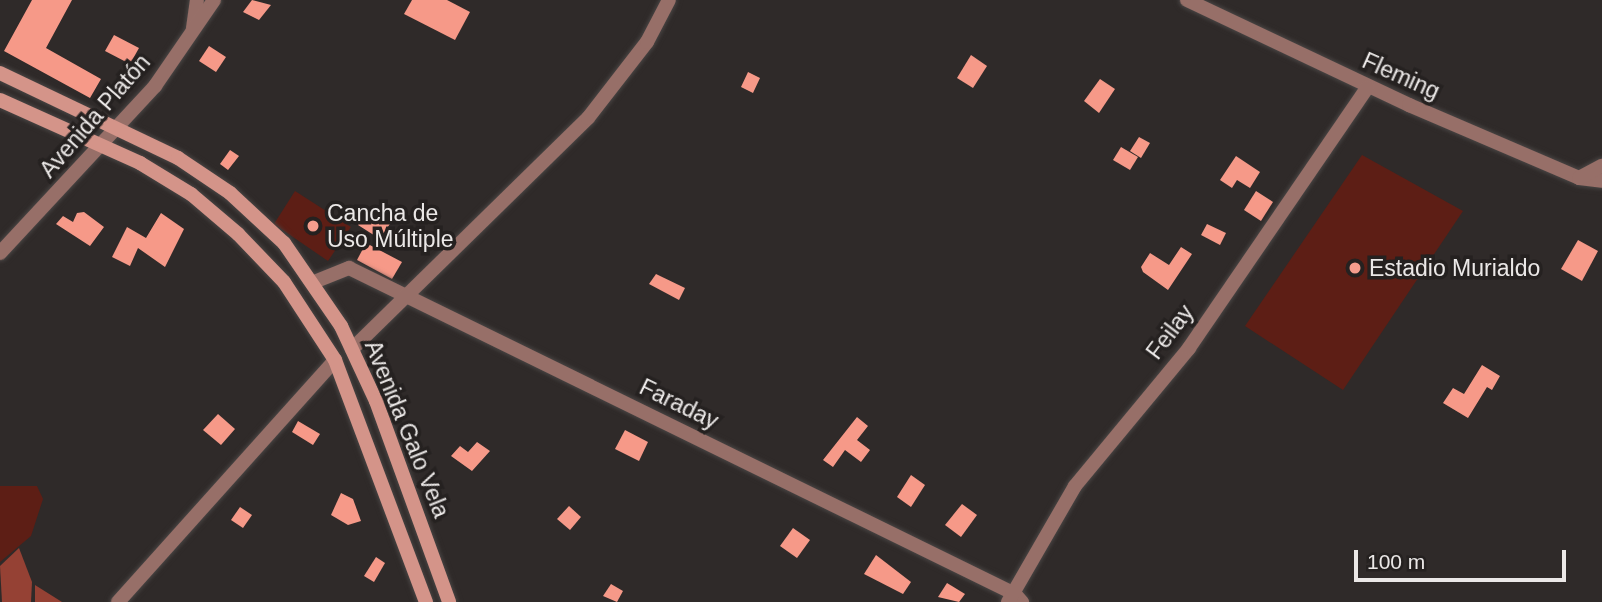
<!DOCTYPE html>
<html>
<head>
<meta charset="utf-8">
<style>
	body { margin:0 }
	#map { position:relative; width:1602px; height:602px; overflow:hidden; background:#2f2a29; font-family:Helvetica,sans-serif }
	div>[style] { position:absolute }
	.green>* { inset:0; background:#5d1e15 }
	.forest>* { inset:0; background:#954134 }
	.building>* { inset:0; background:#f69988 }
	.roads { filter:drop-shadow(0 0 2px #494544) drop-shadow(0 0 2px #494544) }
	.street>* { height:14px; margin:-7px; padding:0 7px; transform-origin:7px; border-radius:7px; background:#976f68 }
	.secondary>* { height:14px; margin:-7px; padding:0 7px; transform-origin:7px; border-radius:7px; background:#d49489 }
	.dots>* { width:19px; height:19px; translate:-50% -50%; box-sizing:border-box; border:4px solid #252120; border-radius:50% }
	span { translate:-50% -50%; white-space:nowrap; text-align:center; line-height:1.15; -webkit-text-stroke:7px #252120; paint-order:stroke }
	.street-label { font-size:23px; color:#ebe8e7 }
	.poi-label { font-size:23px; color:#ebe8e7 }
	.left { translate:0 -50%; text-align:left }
	.scale { position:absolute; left:1354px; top:550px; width:212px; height:32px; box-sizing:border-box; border:4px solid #ebe8e7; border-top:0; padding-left:9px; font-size:21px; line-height:24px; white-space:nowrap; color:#ebe8e7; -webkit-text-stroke:5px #252120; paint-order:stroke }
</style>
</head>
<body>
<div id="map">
	<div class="green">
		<div style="clip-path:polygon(1362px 155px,1463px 211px,1343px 390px,1245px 326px)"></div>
		<div style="clip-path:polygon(295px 191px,351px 227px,328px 261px,274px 224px)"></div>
		<div style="clip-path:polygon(0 486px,37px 486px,43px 499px,31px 536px,0 562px)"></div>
	</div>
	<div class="forest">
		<div style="clip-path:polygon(19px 548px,32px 582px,31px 602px,2px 602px,0 566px)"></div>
		<div style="clip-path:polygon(35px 585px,62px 602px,35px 602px)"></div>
	</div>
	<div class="building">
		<div style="clip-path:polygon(32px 0,72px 0,46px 48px,101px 79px,90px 98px,4px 51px)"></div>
		<div style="clip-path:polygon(252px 0,271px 5px,259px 20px,243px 12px)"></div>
		<div style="clip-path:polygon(412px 0,447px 0,470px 12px,455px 40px,404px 14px)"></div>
		<div style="clip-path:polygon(114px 35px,139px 48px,130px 64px,105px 51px)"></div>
		<div style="clip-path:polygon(209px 46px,226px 57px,216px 72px,199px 61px)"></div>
		<div style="clip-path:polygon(971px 55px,987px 66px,973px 88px,957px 78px)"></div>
		<div style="clip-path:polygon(748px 72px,760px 78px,753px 93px,741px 87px)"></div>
		<div style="clip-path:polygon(1100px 79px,1115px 89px,1099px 113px,1084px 101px)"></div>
		<div style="clip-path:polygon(1139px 137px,1150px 143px,1141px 158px,1130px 151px)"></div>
		<div style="clip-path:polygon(1121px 147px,1138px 157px,1130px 170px,1113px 160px)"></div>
		<div style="clip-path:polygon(230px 150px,239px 156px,228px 170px,220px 164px)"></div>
		<div style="clip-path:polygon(1236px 156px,1260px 172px,1250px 188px,1237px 180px,1232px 188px,1220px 180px)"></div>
		<div style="clip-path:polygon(1256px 191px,1273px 202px,1261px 221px,1244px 210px)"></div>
		<div style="clip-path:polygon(387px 206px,397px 213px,380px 239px,358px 225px,367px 211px,379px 219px)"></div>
		<div style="clip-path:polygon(84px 212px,104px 227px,90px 246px,56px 224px,63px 216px,73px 222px,77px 213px)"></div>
		<div style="clip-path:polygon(161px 213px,184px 229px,165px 267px,138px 248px,130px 266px,112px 257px,127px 227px,146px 238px)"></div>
		<div style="clip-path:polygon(1207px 224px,1226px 233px,1220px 245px,1201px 235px)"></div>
		<div style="clip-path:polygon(1578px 240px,1598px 251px,1582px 281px,1561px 269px)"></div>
		<div style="clip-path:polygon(366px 243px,402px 262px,392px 279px,357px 260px)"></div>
		<div style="clip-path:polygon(1181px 247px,1192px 254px,1168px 290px,1143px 272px,1141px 267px,1150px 253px,1169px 265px)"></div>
		<div style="clip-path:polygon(656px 274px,685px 288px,679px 300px,649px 284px)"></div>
		<div style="clip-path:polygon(1482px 365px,1500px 376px,1492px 390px,1487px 387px,1468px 418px,1443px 403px,1453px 388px,1464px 394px)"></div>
		<div style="clip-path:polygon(218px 414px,235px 429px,221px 445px,203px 430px)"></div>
		<div style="clip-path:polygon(857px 417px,868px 426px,857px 440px,870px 450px,861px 462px,845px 450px,833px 467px,823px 460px)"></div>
		<div style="clip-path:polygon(298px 421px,320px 434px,313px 445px,292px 432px)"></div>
		<div style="clip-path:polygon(625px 430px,648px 442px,639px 461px,615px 449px)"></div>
		<div style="clip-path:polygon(477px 442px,490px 451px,472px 471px,451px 456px,460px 446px,468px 452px)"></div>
		<div style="clip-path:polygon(911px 475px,925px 485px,911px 507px,897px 497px)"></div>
		<div style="clip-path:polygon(341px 493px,353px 499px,361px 521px,348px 525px,331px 515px)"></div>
		<div style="clip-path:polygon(962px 504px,977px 515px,961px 537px,945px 525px)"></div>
		<div style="clip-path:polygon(569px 506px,581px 517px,570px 530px,557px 519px)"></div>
		<div style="clip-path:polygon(240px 507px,252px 515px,243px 528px,231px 520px)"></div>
		<div style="clip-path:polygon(793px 528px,810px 540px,797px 558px,780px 546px)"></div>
		<div style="clip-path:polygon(876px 555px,911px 582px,903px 594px,864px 574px)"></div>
		<div style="clip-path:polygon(376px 557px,385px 563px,374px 582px,364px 576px)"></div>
		<div style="clip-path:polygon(947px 583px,965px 594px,959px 602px,938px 597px)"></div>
		<div style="clip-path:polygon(611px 584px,623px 591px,617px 602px,603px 596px)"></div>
	</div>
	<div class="roads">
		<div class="street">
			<div style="left:1187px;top:0;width:246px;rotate:25.3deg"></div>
			<div style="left:1409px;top:105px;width:185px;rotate:23.2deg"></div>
			<div style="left:1579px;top:178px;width:23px;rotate:7deg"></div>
			<div style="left:193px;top:28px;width:28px;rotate:-82deg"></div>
			<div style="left:1579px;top:178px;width:26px;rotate:-28deg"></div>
			<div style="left:0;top:253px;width:228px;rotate:-47.1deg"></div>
			<div style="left:155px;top:86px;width:104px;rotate:-55.5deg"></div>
			<div style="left:314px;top:282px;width:38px;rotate:-22deg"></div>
			<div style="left:349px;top:268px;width:742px;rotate:26.08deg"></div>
			<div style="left:1015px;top:594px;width:11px;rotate:49deg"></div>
			<div style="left:352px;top:349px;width:330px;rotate:-44.4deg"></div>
			<div style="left:588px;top:118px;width:96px;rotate:-52.2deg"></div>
			<div style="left:647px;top:42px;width:47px;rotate:-62.4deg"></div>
			<div style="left:118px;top:602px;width:325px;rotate:-48.1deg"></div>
			<div style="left:1008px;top:602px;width:134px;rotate:-60deg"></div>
			<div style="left:1075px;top:486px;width:179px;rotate:-50.4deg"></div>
			<div style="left:1189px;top:348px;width:316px;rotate:-55.6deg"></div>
		</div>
		<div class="secondary">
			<div style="left:0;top:73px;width:197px;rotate:25.5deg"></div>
			<div style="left:178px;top:158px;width:63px;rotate:33.9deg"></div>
			<div style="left:230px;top:193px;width:74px;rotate:42.8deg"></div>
			<div style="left:284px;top:243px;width:101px;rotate:55.5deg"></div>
			<div style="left:341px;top:326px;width:83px;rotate:65deg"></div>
			<div style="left:376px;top:401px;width:214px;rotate:70deg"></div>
			<div style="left:0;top:100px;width:154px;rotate:24.2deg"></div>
			<div style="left:140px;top:163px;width:60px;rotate:31.3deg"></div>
			<div style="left:191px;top:194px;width:62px;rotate:40.4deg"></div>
			<div style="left:238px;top:234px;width:66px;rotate:46.2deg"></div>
			<div style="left:284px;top:282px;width:93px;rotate:56.8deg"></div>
			<div style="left:335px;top:360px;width:259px;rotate:69.4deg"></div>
		</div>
	</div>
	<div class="dots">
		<div style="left:313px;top:226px;background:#f59d8d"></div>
		<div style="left:1355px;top:268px;background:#f59d8d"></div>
	</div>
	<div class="street-label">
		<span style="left:1401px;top:76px;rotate:24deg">Fleming</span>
		<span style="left:95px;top:116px;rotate:-49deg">Avenida Platón</span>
		<span style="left:1170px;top:332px;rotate:-53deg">Feilay</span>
		<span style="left:679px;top:404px;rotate:26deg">Faraday</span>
		<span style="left:407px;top:429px;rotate:68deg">Avenida Galo Vela</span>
	</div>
	<div class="poi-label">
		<span class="left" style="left:327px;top:226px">Cancha de<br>Uso Múltiple</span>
		<span class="left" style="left:1369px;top:268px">Estadio Murialdo</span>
	</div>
	<div class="scale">100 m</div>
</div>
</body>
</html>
